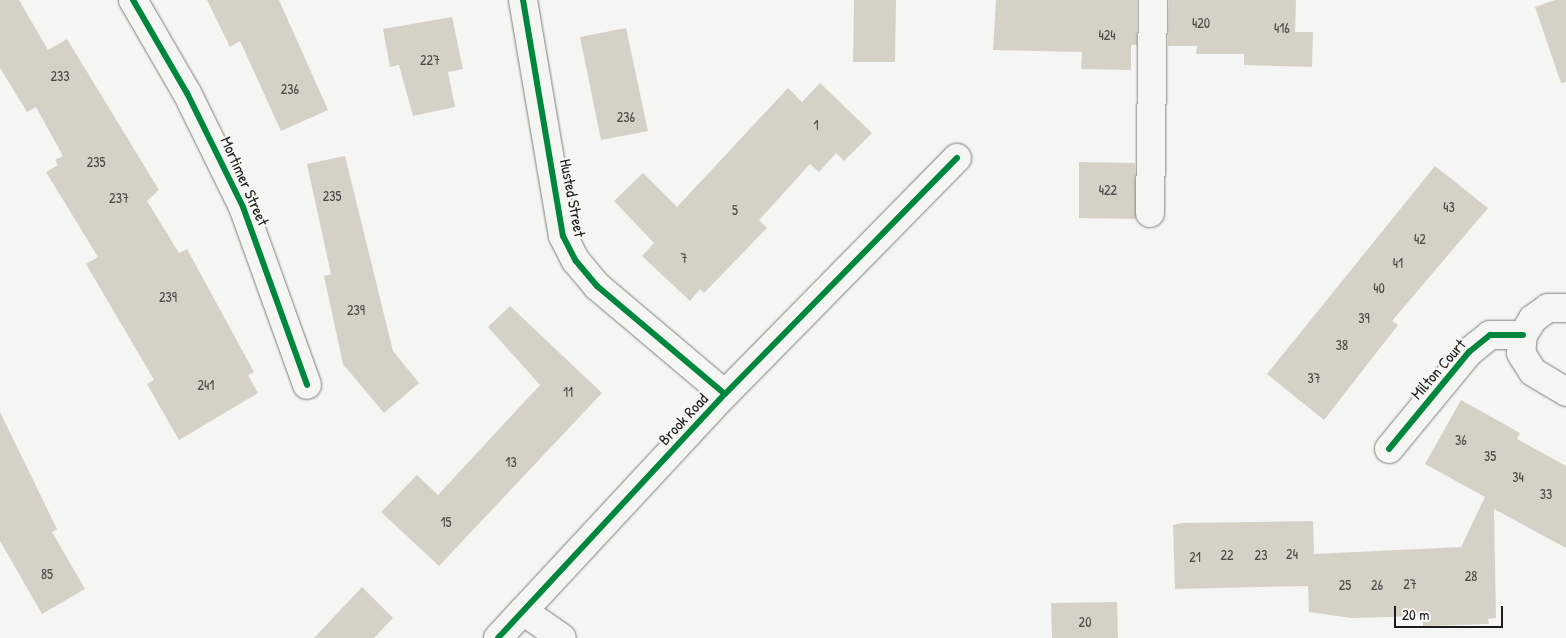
<!DOCTYPE html>
<html>
<head>
<meta charset="utf-8">
<style>
	body { margin:0 }
	#map { position:relative; width:1566px; height:638px; overflow:hidden; background:#f5f5f3; font-family:"Patrick Hand",sans-serif }
	div>[style] { position:absolute }
	.building>* { inset:0; background:#d6d1c7 }
	.roads { filter:drop-shadow(0 0 1px #7e7e7d) drop-shadow(0 0 1px #7e7e7d) }
	.minor>* { height:28px; margin:-14px; padding:0 14px; transform-origin:14px; border-radius:14px; background:#f5f5f3 }
	.cycleway>* { height:6px; margin:-3px; padding:0 3px; transform-origin:3px; border-radius:3px; background:#00873e }
	span { translate:-50% -50%; white-space:nowrap; text-align:center; line-height:1.15; -webkit-text-stroke:4.5px #f6f6f2; paint-order:stroke }
	.number-label { font-size:14px; color:#4a4947 }
	.number-label span { -webkit-text-stroke-width:0 }
	.street-label { font-size:16px; color:#1c1c1c }
	.scale { position:absolute; left:1394px; top:606px; width:109px; height:22px; box-sizing:border-box; border:2px solid #1c1c1c; border-top:0; padding-left:6px; font-size:15px; line-height:18px; white-space:nowrap; color:#1c1c1c; -webkit-text-stroke:4px #f6f6f2; paint-order:stroke }
</style>
</head>
<body>
<div id="map">
	<div class="building">
		<div style="clip-path:polygon(0 0,19px 0,48px 50px,67px 39px,159px 190px,147px 201px,179px 253px,187px 249px,254px 372px,248px 375px,258px 393px,179px 440px,147px 384px,154px 380px,86px 264px,98px 257px,46px 172px,58px 165px,55px 160px,63px 156px,36px 107px,27px 112px,0 68px)"></div>
		<div style="clip-path:polygon(207px 0,279px 0,328px 110px,281px 131px,240px 41px,230px 47px)"></div>
		<div style="clip-path:polygon(854px 0,896px 0,895px 62px,853px 62px)"></div>
		<div style="clip-path:polygon(996px 0,1137px 0,1137px 45px,1131px 45px,1131px 70px,1081px 69px,1082px 52px,993px 50px)"></div>
		<div style="clip-path:polygon(1169px 0,1296px 0,1295px 32px,1313px 32px,1312px 67px,1244px 65px,1244px 54px,1196px 54px,1197px 46px,1168px 46px)"></div>
		<div style="clip-path:polygon(1555px 0,1566px 0,1566px 82px,1561px 83px,1535px 7px)"></div>
		<div style="clip-path:polygon(452px 17px,463px 69px,448px 72px,455px 107px,413px 116px,399px 65px,390px 67px,383px 29px)"></div>
		<div style="clip-path:polygon(626px 28px,648px 131px,601px 140px,580px 37px)"></div>
		<div style="clip-path:polygon(820px 83px,872px 133px,844px 161px,836px 153px,819px 172px,810px 164px,759px 220px,767px 228px,704px 293px,700px 289px,690px 301px,642px 256px,654px 243px,614px 201px,643px 173px,677px 207px,788px 88px,802px 102px)"></div>
		<div style="clip-path:polygon(345px 156px,393px 351px,419px 383px,384px 413px,343px 364px,324px 276px,331px 274px,307px 164px)"></div>
		<div style="clip-path:polygon(1079px 162px,1135px 163px,1136px 219px,1079px 218px)"></div>
		<div style="clip-path:polygon(1435px 166px,1488px 208px,1392px 321px,1398px 325px,1324px 420px,1267px 374px)"></div>
		<div style="clip-path:polygon(510px 306px,602px 393px,439px 566px,381px 512px,417px 475px,438px 495px,540px 385px,488px 327px)"></div>
		<div style="clip-path:polygon(1461px 400px,1520px 433px,1517px 439px,1566px 466px,1566px 548px,1494px 509px,1496px 618px,1488px 619px,1489px 624px,1423px 626px,1423px 616px,1351px 618px,1309px 612px,1308px 586px,1175px 589px,1173px 525px,1182px 523px,1313px 521px,1314px 554px,1461px 547px,1485px 497px,1425px 464px)"></div>
		<div style="clip-path:polygon(0 412px,57px 529px,52px 532px,85px 589px,42px 614px,0 541px)"></div>
		<div style="clip-path:polygon(362px 587px,393px 618px,374px 638px,314px 638px)"></div>
		<div style="clip-path:polygon(1117px 602px,1118px 638px,1052px 638px,1051px 603px)"></div>
	</div>
	<div class="roads">
		<div class="minor">
			<div style="left:133px;top:0;width:108px;rotate:59.9deg"></div>
			<div style="left:187px;top:93px;width:127px;rotate:63.8deg"></div>
			<div style="left:243px;top:207px;width:189px;rotate:70.2deg"></div>
			<div style="left:523px;top:0;width:239px;rotate:80.4deg"></div>
			<div style="left:563px;top:236px;width:28px;rotate:63deg"></div>
			<div style="left:576px;top:261px;width:33px;rotate:50deg"></div>
			<div style="left:597px;top:286px;width:167px;rotate:40.2deg"></div>
			<div style="left:1150px;top:213px;width:213px;rotate:-89.2deg"></div>
			<div style="left:1566px;top:308px;width:18px;rotate:180deg"></div>
			<div style="left:1548px;top:308px;width:19px;rotate:144deg"></div>
			<div style="left:1533px;top:319px;width:19px;rotate:122deg"></div>
			<div style="left:1523px;top:335px;width:18px;rotate:96deg"></div>
			<div style="left:1521px;top:353px;width:22px;rotate:58deg"></div>
			<div style="left:1533px;top:372px;width:39px;rotate:31deg"></div>
			<div style="left:1389px;top:449px;width:126px;rotate:-50.5deg"></div>
			<div style="left:1469px;top:352px;width:27px;rotate:-39deg"></div>
			<div style="left:1490px;top:335px;width:33px"></div>
			<div style="left:523px;top:611px;width:47px;rotate:34.7deg"></div>
			<div style="left:498px;top:638px;width:333px;rotate:-47.1deg"></div>
			<div style="left:725px;top:394px;width:331px;rotate:-45.5deg"></div>
		</div>
	</div>
	<div class="cycleway">
		<div style="left:133px;top:0;width:108px;rotate:59.9deg"></div>
		<div style="left:187px;top:93px;width:127px;rotate:63.8deg"></div>
		<div style="left:243px;top:207px;width:189px;rotate:70.2deg"></div>
		<div style="left:523px;top:0;width:239px;rotate:80.4deg"></div>
		<div style="left:563px;top:236px;width:28px;rotate:63deg"></div>
		<div style="left:576px;top:261px;width:33px;rotate:50deg"></div>
		<div style="left:597px;top:286px;width:167px;rotate:40.2deg"></div>
		<div style="left:1389px;top:449px;width:126px;rotate:-50.5deg"></div>
		<div style="left:1469px;top:352px;width:27px;rotate:-39deg"></div>
		<div style="left:1490px;top:335px;width:33px"></div>
		<div style="left:498px;top:638px;width:333px;rotate:-47.1deg"></div>
		<div style="left:725px;top:394px;width:331px;rotate:-45.5deg"></div>
	</div>
	<div class="number-label">
		<span style="left:1201px;top:23px">420</span>
		<span style="left:1282px;top:28px">416</span>
		<span style="left:1107px;top:35px">424</span>
		<span style="left:430px;top:60px">227</span>
		<span style="left:60px;top:76px">233</span>
		<span style="left:290px;top:89px">236</span>
		<span style="left:626px;top:117px">236</span>
		<span style="left:816px;top:125px">1</span>
		<span style="left:96px;top:162px">235</span>
		<span style="left:1108px;top:190px">422</span>
		<span style="left:332px;top:196px">235</span>
		<span style="left:119px;top:198px">237</span>
		<span style="left:1449px;top:207px">43</span>
		<span style="left:735px;top:210px">5</span>
		<span style="left:1420px;top:239px">42</span>
		<span style="left:684px;top:258px">7</span>
		<span style="left:1398px;top:263px">41</span>
		<span style="left:1379px;top:288px">40</span>
		<span style="left:168px;top:297px">239</span>
		<span style="left:356px;top:310px">239</span>
		<span style="left:1364px;top:318px">39</span>
		<span style="left:1342px;top:345px">38</span>
		<span style="left:1314px;top:378px">37</span>
		<span style="left:206px;top:385px">241</span>
		<span style="left:568px;top:392px">11</span>
		<span style="left:1461px;top:440px">36</span>
		<span style="left:1490px;top:456px">35</span>
		<span style="left:511px;top:462px">13</span>
		<span style="left:1518px;top:477px">34</span>
		<span style="left:1546px;top:494px">33</span>
		<span style="left:446px;top:522px">15</span>
		<span style="left:1292px;top:554px">24</span>
		<span style="left:1227px;top:555px">22</span>
		<span style="left:1261px;top:555px">23</span>
		<span style="left:1195px;top:557px">21</span>
		<span style="left:47px;top:574px">85</span>
		<span style="left:1471px;top:576px">28</span>
		<span style="left:1410px;top:584px">27</span>
		<span style="left:1345px;top:585px">25</span>
		<span style="left:1377px;top:585px">26</span>
		<span style="left:1085px;top:622px">20</span>
	</div>
	<div class="street-label">
		<span style="left:245px;top:181px;rotate:66deg">Mortimer Street</span>
		<span style="left:573px;top:198px;rotate:79deg">Husted Street</span>
		<span style="left:1438px;top:369px;rotate:-49deg">Milton Court</span>
		<span style="left:683px;top:419px;rotate:-47deg">Brook Road</span>
	</div>
	<div class="scale">20 m</div>
</div>
</body>
</html>
